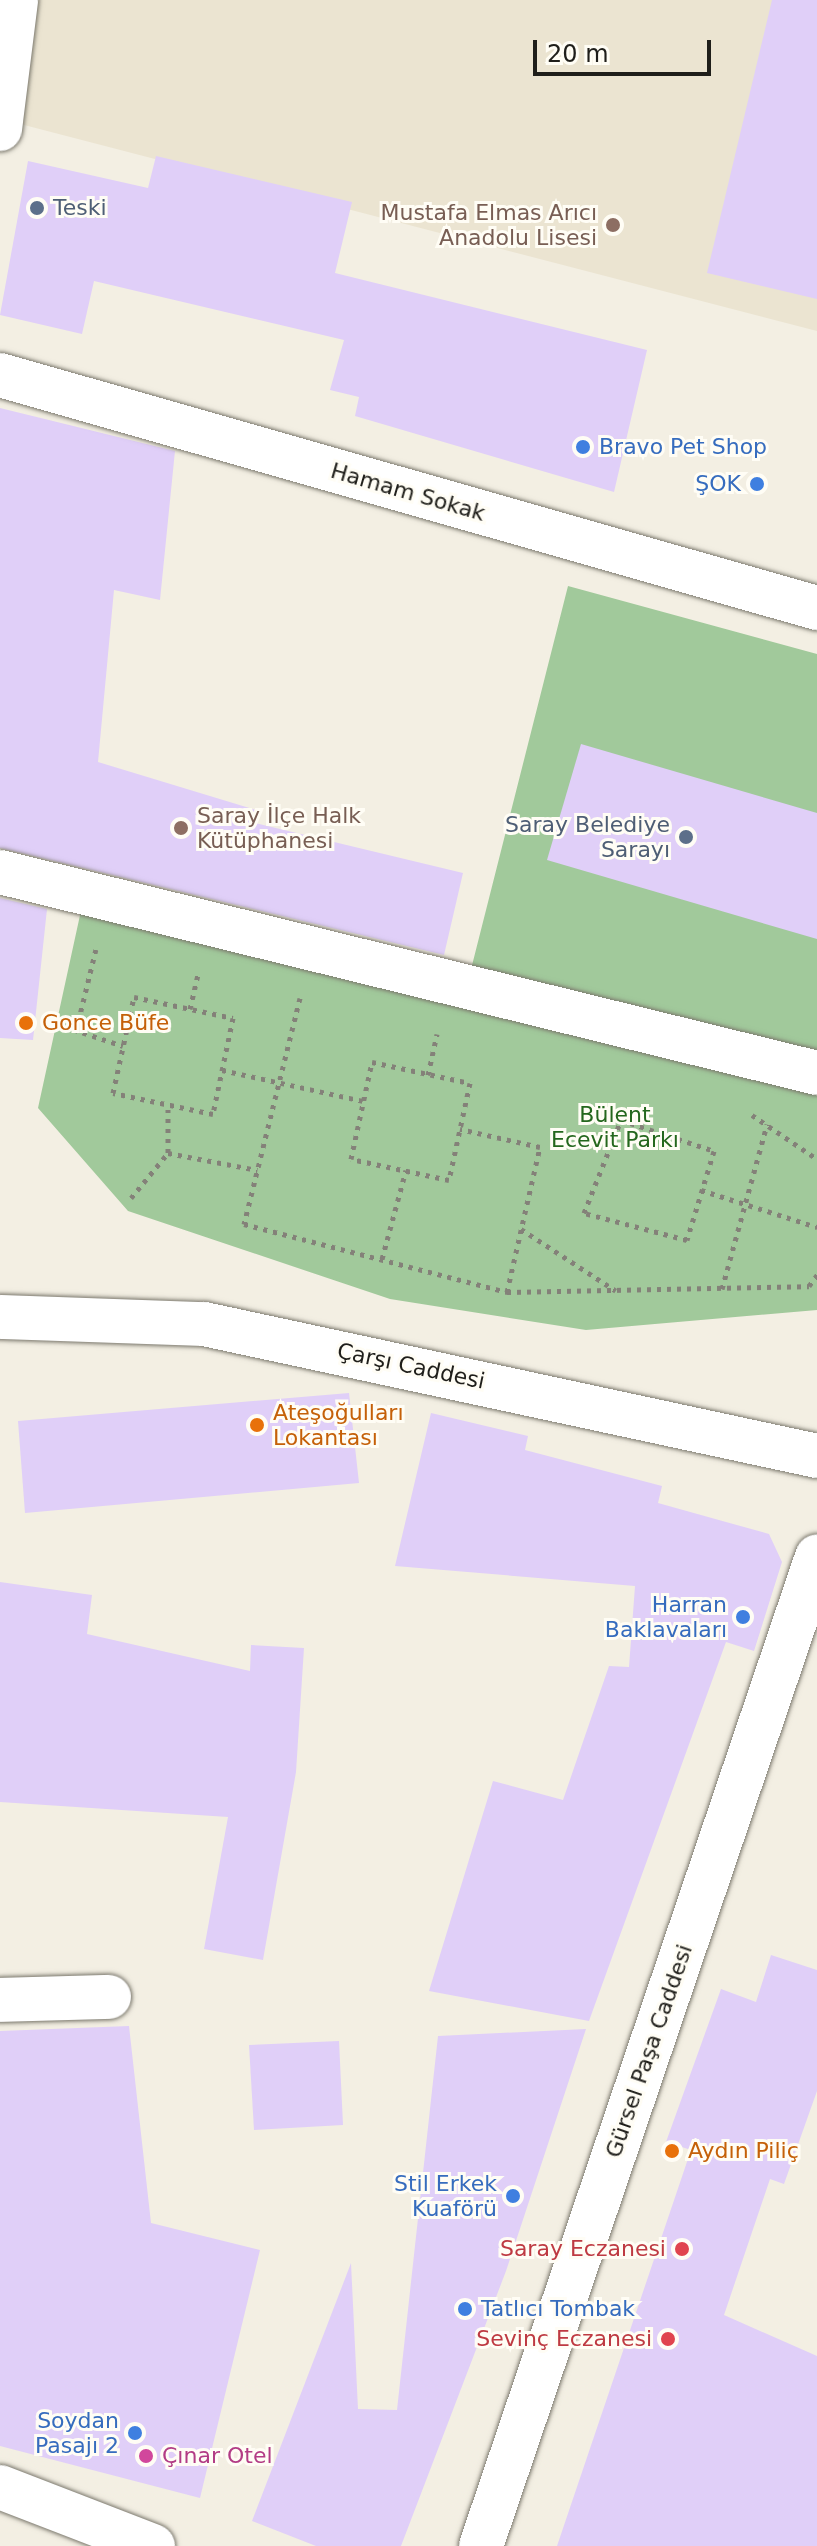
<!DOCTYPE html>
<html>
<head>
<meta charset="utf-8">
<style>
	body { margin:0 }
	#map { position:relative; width:817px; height:2546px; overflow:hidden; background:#f3efe3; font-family:"DejaVu Sans",sans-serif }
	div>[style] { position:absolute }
	.built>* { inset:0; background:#ebe4d1 }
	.green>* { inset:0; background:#a1c99b }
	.building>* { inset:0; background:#e0cff8 }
	.path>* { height:5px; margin-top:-2.5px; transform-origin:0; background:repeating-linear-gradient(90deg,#848179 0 4px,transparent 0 10px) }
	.roads { filter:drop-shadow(0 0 2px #7c796e) drop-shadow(0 0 2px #7c796e) }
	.minor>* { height:44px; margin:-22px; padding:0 22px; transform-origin:22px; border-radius:22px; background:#fff }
	.major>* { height:44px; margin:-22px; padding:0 22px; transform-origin:22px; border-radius:22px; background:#fff }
	.highway>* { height:44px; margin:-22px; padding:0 22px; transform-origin:22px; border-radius:22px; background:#fff }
	.dots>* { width:22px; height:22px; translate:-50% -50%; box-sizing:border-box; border:4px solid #fffdf5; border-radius:50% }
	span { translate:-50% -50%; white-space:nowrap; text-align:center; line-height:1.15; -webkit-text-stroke:6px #fffdf5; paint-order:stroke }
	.service-label { font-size:22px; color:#4e5e75 }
	.left { translate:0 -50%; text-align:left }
	.right { translate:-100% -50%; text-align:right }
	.education-label { font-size:22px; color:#785e54 }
	.shop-label { font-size:22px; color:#366cbe }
	.street-label { font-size:22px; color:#1f1e1a }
	.food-label { font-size:22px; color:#c56008 }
	.park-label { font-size:22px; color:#24671d }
	.health-label { font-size:22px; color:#be3a42 }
	.hotel-label { font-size:22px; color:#b23c85 }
	.scale { position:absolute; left:533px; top:40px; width:178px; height:36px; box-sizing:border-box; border:4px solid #1f1e1a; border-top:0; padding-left:10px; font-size:24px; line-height:28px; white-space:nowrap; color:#1f1e1a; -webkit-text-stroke:6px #fffdf5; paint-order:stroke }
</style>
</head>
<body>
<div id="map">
	<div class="built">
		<div style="clip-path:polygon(16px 0,817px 0,817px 331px,1px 119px)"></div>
	</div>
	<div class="green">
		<div style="clip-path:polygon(568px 586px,817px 654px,817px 1310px,586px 1330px,390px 1299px,128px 1211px,38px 1108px,82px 906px,465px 993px)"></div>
	</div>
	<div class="building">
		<div style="clip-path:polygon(772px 0,817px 0,817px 299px,707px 273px)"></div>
		<div style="clip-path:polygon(156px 156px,352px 202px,335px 273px,647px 350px,614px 492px,355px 416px,359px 397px,330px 390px,344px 340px,94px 281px,82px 334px,0 315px,28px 161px,148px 188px)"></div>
		<div style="clip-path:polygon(0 408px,175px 451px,160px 600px,114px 590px,98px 762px,259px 811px,255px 823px,463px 873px,444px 955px,0 848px)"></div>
		<div style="clip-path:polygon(581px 744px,817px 813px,817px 939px,547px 860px)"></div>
		<div style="clip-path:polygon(0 898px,47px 909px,33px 1040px,0 1038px)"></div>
		<div style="clip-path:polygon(349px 1393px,359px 1483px,25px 1513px,18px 1421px)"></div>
		<div style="clip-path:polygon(431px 1413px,528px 1436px,525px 1450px,662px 1486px,658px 1503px,769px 1534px,782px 1562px,754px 1651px,726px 1642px,589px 2021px,429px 1991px,493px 1781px,563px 1800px,609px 1666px,629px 1667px,635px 1586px,395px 1566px)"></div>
		<div style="clip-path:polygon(0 1582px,92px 1595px,87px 1634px,250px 1671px,251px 1645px,304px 1648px,296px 1772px,263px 1960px,204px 1949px,228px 1817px,0 1802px)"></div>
		<div style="clip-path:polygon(771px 1955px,817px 1970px,817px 2091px,784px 2184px,770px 2179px,724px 2315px,817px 2356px,817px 2546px,557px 2546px,691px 2150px,666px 2142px,721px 1989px,756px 2002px)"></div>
		<div style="clip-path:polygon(129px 2026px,151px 2223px,260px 2250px,200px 2498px,0 2446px,0 2031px)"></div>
		<div style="clip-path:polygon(586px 2029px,506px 2271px,401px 2546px,316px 2546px,252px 2521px,351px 2263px,358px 2409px,397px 2410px,438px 2036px)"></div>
		<div style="clip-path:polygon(339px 2041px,343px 2125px,254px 2130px,249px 2045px)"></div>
	</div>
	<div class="path">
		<div style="left:134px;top:997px;width:101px;rotate:12deg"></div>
		<div style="left:233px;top:1018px;width:98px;rotate:101.8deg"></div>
		<div style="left:213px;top:1114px;width:102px;rotate:-168.1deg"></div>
		<div style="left:113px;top:1093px;width:98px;rotate:-77.7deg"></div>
		<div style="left:300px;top:998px;width:233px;rotate:103.9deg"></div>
		<div style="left:244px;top:1224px;width:272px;rotate:14.5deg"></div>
		<div style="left:507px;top:1292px;width:149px;rotate:-77.2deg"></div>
		<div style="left:540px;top:1147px;width:82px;rotate:-167.3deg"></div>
		<div style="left:190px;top:1009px;width:35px;rotate:-77deg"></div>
		<div style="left:45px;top:1020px;width:82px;rotate:18.4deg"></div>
		<div style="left:76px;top:1031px;width:84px;rotate:-76.3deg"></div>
		<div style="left:372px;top:1062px;width:100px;rotate:12.1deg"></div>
		<div style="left:470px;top:1083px;width:99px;rotate:102.2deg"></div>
		<div style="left:449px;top:1180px;width:100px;rotate:-167.9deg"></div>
		<div style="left:351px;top:1159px;width:99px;rotate:-77.8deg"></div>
		<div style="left:222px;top:1070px;width:144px;rotate:12.4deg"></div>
		<div style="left:428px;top:1075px;width:42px;rotate:-77.6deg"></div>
		<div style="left:752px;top:1115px;width:78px;rotate:34.1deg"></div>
		<div style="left:621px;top:1120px;width:98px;rotate:18.4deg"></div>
		<div style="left:714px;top:1151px;width:93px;rotate:106.9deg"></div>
		<div style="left:687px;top:1240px;width:106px;rotate:-165.3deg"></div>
		<div style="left:584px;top:1213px;width:100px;rotate:-68.3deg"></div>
		<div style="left:168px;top:1153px;width:91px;rotate:10.8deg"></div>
		<div style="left:701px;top:1190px;width:122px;rotate:17.7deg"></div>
		<div style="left:131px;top:1198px;width:58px;rotate:-50.6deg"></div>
		<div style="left:168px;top:1153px;width:48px;rotate:-90deg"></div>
		<div style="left:521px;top:1229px;width:113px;rotate:33.1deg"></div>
		<div style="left:382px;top:1259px;width:92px;rotate:-74.9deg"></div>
		<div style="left:722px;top:1289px;width:171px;rotate:-74.7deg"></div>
		<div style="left:507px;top:1292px;width:302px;rotate:-1.1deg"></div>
		<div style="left:809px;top:1286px;width:14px;rotate:-54deg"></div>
	</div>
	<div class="roads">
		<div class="minor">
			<div style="left:0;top:375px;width:850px;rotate:15.92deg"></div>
			<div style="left:0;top:872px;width:841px;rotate:13.82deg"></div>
			<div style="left:0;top:2000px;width:109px;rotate:-1.6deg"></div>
		</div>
		<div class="major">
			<div style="left:0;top:129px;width:130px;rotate:-82.9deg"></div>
		</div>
		<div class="highway">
			<div style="left:0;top:1317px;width:204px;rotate:2deg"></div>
			<div style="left:204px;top:1324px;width:627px;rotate:12.15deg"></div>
			<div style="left:0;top:2487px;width:164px;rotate:21.1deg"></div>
			<div style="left:481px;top:2546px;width:1045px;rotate:-71.24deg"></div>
		</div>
	</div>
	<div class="dots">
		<div style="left:37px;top:208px;background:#5c6f8a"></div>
		<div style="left:613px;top:225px;background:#8d6e63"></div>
		<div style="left:583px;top:447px;background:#3f7fe0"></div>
		<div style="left:757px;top:484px;background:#3f7fe0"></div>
		<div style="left:181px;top:828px;background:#8d6e63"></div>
		<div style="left:686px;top:837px;background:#5c6f8a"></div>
		<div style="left:26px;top:1023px;background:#e8710a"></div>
		<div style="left:257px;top:1425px;background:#e8710a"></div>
		<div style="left:743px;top:1617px;background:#3f7fe0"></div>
		<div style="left:672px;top:2151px;background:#e8710a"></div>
		<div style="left:513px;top:2196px;background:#3f7fe0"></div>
		<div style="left:682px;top:2249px;background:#e0444e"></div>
		<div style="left:465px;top:2309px;background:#3f7fe0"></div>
		<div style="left:668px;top:2339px;background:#e0444e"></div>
		<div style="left:135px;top:2433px;background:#3f7fe0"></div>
		<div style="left:146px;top:2456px;background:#d1479c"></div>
	</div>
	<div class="service-label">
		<span class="left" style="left:53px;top:208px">Teski</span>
		<span class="right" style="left:670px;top:837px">Saray Belediye<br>Sarayı</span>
	</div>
	<div class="education-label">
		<span class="right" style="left:597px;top:225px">Mustafa Elmas Arıcı<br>Anadolu Lisesi</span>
		<span class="left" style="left:197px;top:828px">Saray İlçe Halk<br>Kütüphanesi</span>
	</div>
	<div class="shop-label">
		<span class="left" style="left:599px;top:447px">Bravo Pet Shop</span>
		<span class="right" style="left:741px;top:484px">ŞOK</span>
		<span class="right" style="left:727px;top:1617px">Harran<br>Baklavaları</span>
		<span class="right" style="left:497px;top:2196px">Stil Erkek<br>Kuaförü</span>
		<span class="left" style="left:481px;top:2309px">Tatlıcı Tombak</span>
		<span class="right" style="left:119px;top:2433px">Soydan<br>Pasajı 2</span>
	</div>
	<div class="street-label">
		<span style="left:408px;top:492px;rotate:16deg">Hamam Sokak</span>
		<span style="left:411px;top:1366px;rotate:12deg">Çarşı Caddesi</span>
		<span style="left:649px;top:2051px;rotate:-71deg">Gürsel Paşa Caddesi</span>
	</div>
	<div class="food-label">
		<span class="left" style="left:42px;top:1023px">Gonce Büfe</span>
		<span class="left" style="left:273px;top:1425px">Ateşoğulları<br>Lokantası</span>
		<span class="left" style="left:688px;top:2151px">Aydın Piliç</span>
	</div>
	<div class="park-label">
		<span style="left:615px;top:1127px">Bülent<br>Ecevit Parkı</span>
	</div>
	<div class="health-label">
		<span class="right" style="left:666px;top:2249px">Saray Eczanesi</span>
		<span class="right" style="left:652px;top:2339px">Sevinç Eczanesi</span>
	</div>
	<div class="hotel-label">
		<span class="left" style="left:162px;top:2456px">Çınar Otel</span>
	</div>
	<div class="scale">20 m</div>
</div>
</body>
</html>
